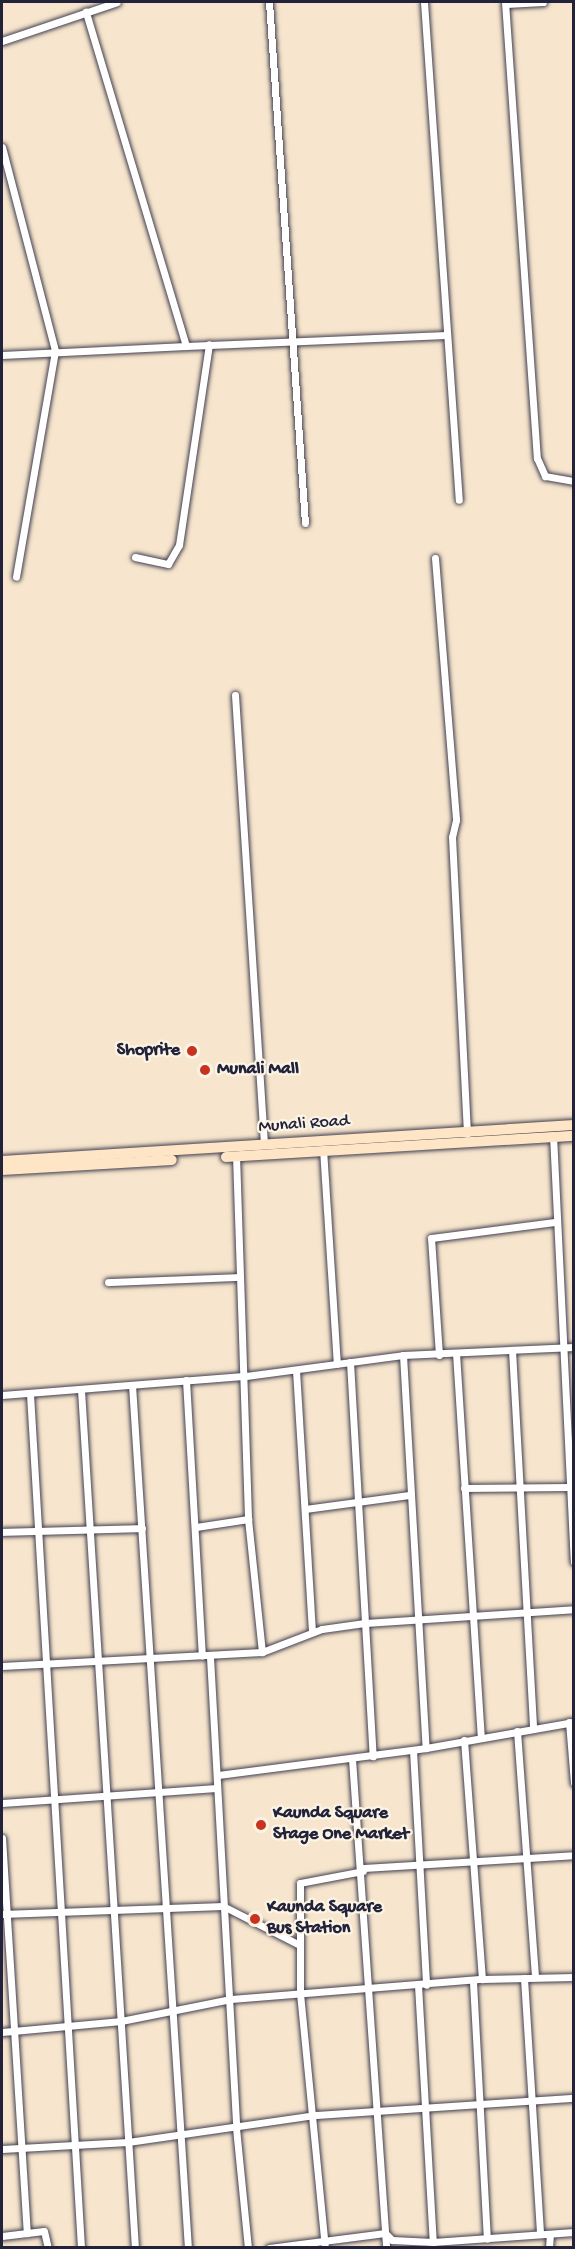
<!DOCTYPE html>
<html>
<head>
<meta charset="utf-8">
<style>
	body { margin:0 }
	#map { position:relative; width:575px; height:2249px; overflow:hidden; background:#f7e6cd; font-family:"Gochi Hand",sans-serif }
	div>[style] { position:absolute }
	.roads { filter:drop-shadow(0 0 2px #423f51) drop-shadow(0 0 2px #423f51) }
	.street>* { height:7px; margin:-3.5px; padding:0 3.5px; transform-origin:3.5px; border-radius:3.5px; background:#fff }
	.secondary>* { height:10px; margin:-5px; padding:0 5px; transform-origin:5px; border-radius:5px; background:#fde5c5 }
	.dots>* { width:16px; height:16px; translate:-50% -50%; box-sizing:border-box; border:3px solid #fcf5e5; border-radius:50% }
	span { translate:-50% -50%; white-space:nowrap; text-align:center; line-height:1.15; -webkit-text-stroke:4.5px #fcf5e5; paint-order:stroke }
	.poi-label { font-size:18px; color:#22223b; font-weight:700 }
	.right { translate:-100% -50%; text-align:right }
	.left { translate:0 -50%; text-align:left }
	.street-label { font-size:18px; color:#22223b }
	.frame { position:absolute; inset:0; border:3px solid #22223b; pointer-events:none }
</style>
</head>
<body>
<div id="map">
	<div class="roads">
		<div class="street">
			<div style="left:269px;top:2px;width:522px;rotate:86.05deg"></div>
			<div style="left:424px;top:2px;width:499px;rotate:86deg"></div>
			<div style="left:505px;top:2px;width:457px;rotate:86deg"></div>
			<div style="left:537px;top:458px;width:20px;rotate:66deg"></div>
			<div style="left:545px;top:476px;width:29px;rotate:10deg"></div>
			<div style="left:506px;top:4px;width:37px;rotate:-3deg"></div>
			<div style="left:2px;top:41px;width:121px;rotate:-18.7deg"></div>
			<div style="left:2px;top:147px;width:211px;rotate:75.4deg"></div>
			<div style="left:55px;top:351px;width:229px;rotate:99.8deg"></div>
			<div style="left:186px;top:346px;width:260px;rotate:-2.4deg"></div>
			<div style="left:2px;top:355px;width:184px;rotate:-2.8deg"></div>
			<div style="left:186px;top:346px;width:349px;rotate:-106.7deg"></div>
			<div style="left:135px;top:557px;width:34px;rotate:12deg"></div>
			<div style="left:168px;top:564px;width:22px;rotate:-60deg"></div>
			<div style="left:179px;top:545px;width:203px;rotate:-81.5deg"></div>
			<div style="left:435px;top:558px;width:263px;rotate:85.4deg"></div>
			<div style="left:456px;top:820px;width:17px;rotate:103deg"></div>
			<div style="left:452px;top:837px;width:297px;rotate:87.1deg"></div>
			<div style="left:235px;top:695px;width:449px;rotate:86.3deg"></div>
			<div style="left:553px;top:1135px;width:427px;rotate:87.2deg"></div>
			<div style="left:323px;top:1149px;width:215px;rotate:86.3deg"></div>
			<div style="left:236px;top:1155px;width:364px;rotate:88.1deg"></div>
			<div style="left:248px;top:1519px;width:134px;rotate:84deg"></div>
			<div style="left:108px;top:1282px;width:130px;rotate:-2.2deg"></div>
			<div style="left:512px;top:1350px;width:379px;rotate:86.8deg"></div>
			<div style="left:456px;top:1353px;width:385px;rotate:86.3deg"></div>
			<div style="left:403px;top:1355px;width:394px;rotate:86.7deg"></div>
			<div style="left:439px;top:1355px;width:117px;rotate:-93.9deg"></div>
			<div style="left:431px;top:1238px;width:125px;rotate:-7.4deg"></div>
			<div style="left:350px;top:1362px;width:395px;rotate:86.7deg"></div>
			<div style="left:296px;top:1370px;width:262px;rotate:86.5deg"></div>
			<div style="left:186px;top:1380px;width:276px;rotate:86.7deg"></div>
			<div style="left:132px;top:1385px;width:865px;rotate:86.29deg"></div>
			<div style="left:81px;top:1390px;width:860px;rotate:86.4deg"></div>
			<div style="left:30px;top:1394px;width:856px;rotate:86.58deg"></div>
			<div style="left:2px;top:1395px;width:245px;rotate:-4.5deg"></div>
			<div style="left:246px;top:1376px;width:158px;rotate:-7.6deg"></div>
			<div style="left:403px;top:1355px;width:171px;rotate:-2.7deg"></div>
			<div style="left:464px;top:1488px;width:106px;rotate:-0.5deg"></div>
			<div style="left:305px;top:1509px;width:105px;rotate:-7.7deg"></div>
			<div style="left:196px;top:1527px;width:53px;rotate:-8.7deg"></div>
			<div style="left:2px;top:1532px;width:140px;rotate:-1.6deg"></div>
			<div style="left:210px;top:1657px;width:472px;rotate:86.8deg"></div>
			<div style="left:236px;top:2128px;width:121px;rotate:84.3deg"></div>
			<div style="left:2px;top:1666px;width:260px;rotate:-3.1deg"></div>
			<div style="left:262px;top:1652px;width:64px;rotate:-21deg"></div>
			<div style="left:322px;top:1629px;width:43px;rotate:-7.9deg"></div>
			<div style="left:365px;top:1623px;width:209px;rotate:-3.8deg"></div>
			<div style="left:569px;top:1722px;width:61px;rotate:85.3deg"></div>
			<div style="left:517px;top:1731px;width:247px;rotate:85.8deg"></div>
			<div style="left:464px;top:1740px;width:240px;rotate:85.7deg"></div>
			<div style="left:413px;top:1750px;width:235px;rotate:86.8deg"></div>
			<div style="left:352px;top:1759px;width:490px;rotate:86deg"></div>
			<div style="left:218px;top:1775px;width:210px;rotate:-7.4deg"></div>
			<div style="left:426px;top:1748px;width:150px;rotate:-10deg"></div>
			<div style="left:2px;top:1803px;width:215px;rotate:-4deg"></div>
			<div style="left:2px;top:1838px;width:396px;rotate:86.4deg"></div>
			<div style="left:363px;top:1868px;width:211px;rotate:-3.5deg"></div>
			<div style="left:2px;top:1914px;width:221px;rotate:-2.1deg"></div>
			<div style="left:223px;top:1906px;width:84px;rotate:26.9deg"></div>
			<div style="left:524px;top:1978px;width:256px;rotate:86.4deg"></div>
			<div style="left:473px;top:1982px;width:257px;rotate:86.9deg"></div>
			<div style="left:418px;top:1985px;width:257px;rotate:86.7deg"></div>
			<div style="left:2px;top:2032px;width:120px;rotate:-5.3deg"></div>
			<div style="left:121px;top:2021px;width:112px;rotate:-11.3deg"></div>
			<div style="left:231px;top:1999px;width:252px;rotate:-4.6deg"></div>
			<div style="left:482px;top:1979px;width:92px;rotate:-1.2deg"></div>
			<div style="left:2px;top:2149px;width:126px;rotate:-3.2deg"></div>
			<div style="left:128px;top:2142px;width:190px;rotate:-8.2deg"></div>
			<div style="left:316px;top:2115px;width:259px;rotate:-3.8deg"></div>
			<div style="left:2px;top:2236px;width:42px;rotate:-6.8deg"></div>
			<div style="left:44px;top:2231px;width:17px;rotate:77deg"></div>
			<div style="left:269px;top:2248px;width:117px;rotate:-7.4deg"></div>
			<div style="left:385px;top:2233px;width:10px;rotate:45deg"></div>
			<div style="left:392px;top:2240px;width:41px;rotate:2.8deg"></div>
			<div style="left:433px;top:2242px;width:141px;rotate:-4.1deg"></div>
			<div style="left:325px;top:2248px;width:255px;rotate:-95.6deg"></div>
			<div style="left:300px;top:1994px;width:111px;rotate:-90deg"></div>
			<div style="left:300px;top:1883px;width:64px;rotate:-10.8deg"></div>
			<div style="left:549px;top:2248px;width:14px;rotate:-86deg"></div>
		</div>
		<div class="secondary">
			<div style="left:226px;top:1157px;width:349px;rotate:-3.5deg"></div>
			<div style="left:2px;top:1161px;width:573px;rotate:-3.6deg"></div>
			<div style="left:2px;top:1170px;width:170px;rotate:-3.4deg"></div>
		</div>
	</div>
	<div class="dots">
		<div style="left:192px;top:1051px;background:#c8321e"></div>
		<div style="left:205px;top:1070px;background:#c8321e"></div>
		<div style="left:261px;top:1825px;background:#c8321e"></div>
		<div style="left:255px;top:1919px;background:#c8321e"></div>
	</div>
	<div class="poi-label">
		<span class="right" style="left:180px;top:1051px">Shoprite</span>
		<span class="left" style="left:217px;top:1070px">Munali Mall</span>
		<span class="left" style="left:273px;top:1825px">Kaunda Square<br>Stage One Market</span>
		<span class="left" style="left:267px;top:1919px">Kaunda Square<br>Bus Station</span>
	</div>
	<div class="street-label">
		<span style="left:304px;top:1125px;rotate:-4deg">Munali Road</span>
	</div>
	<div class="frame"></div>
</div>
</body>
</html>
